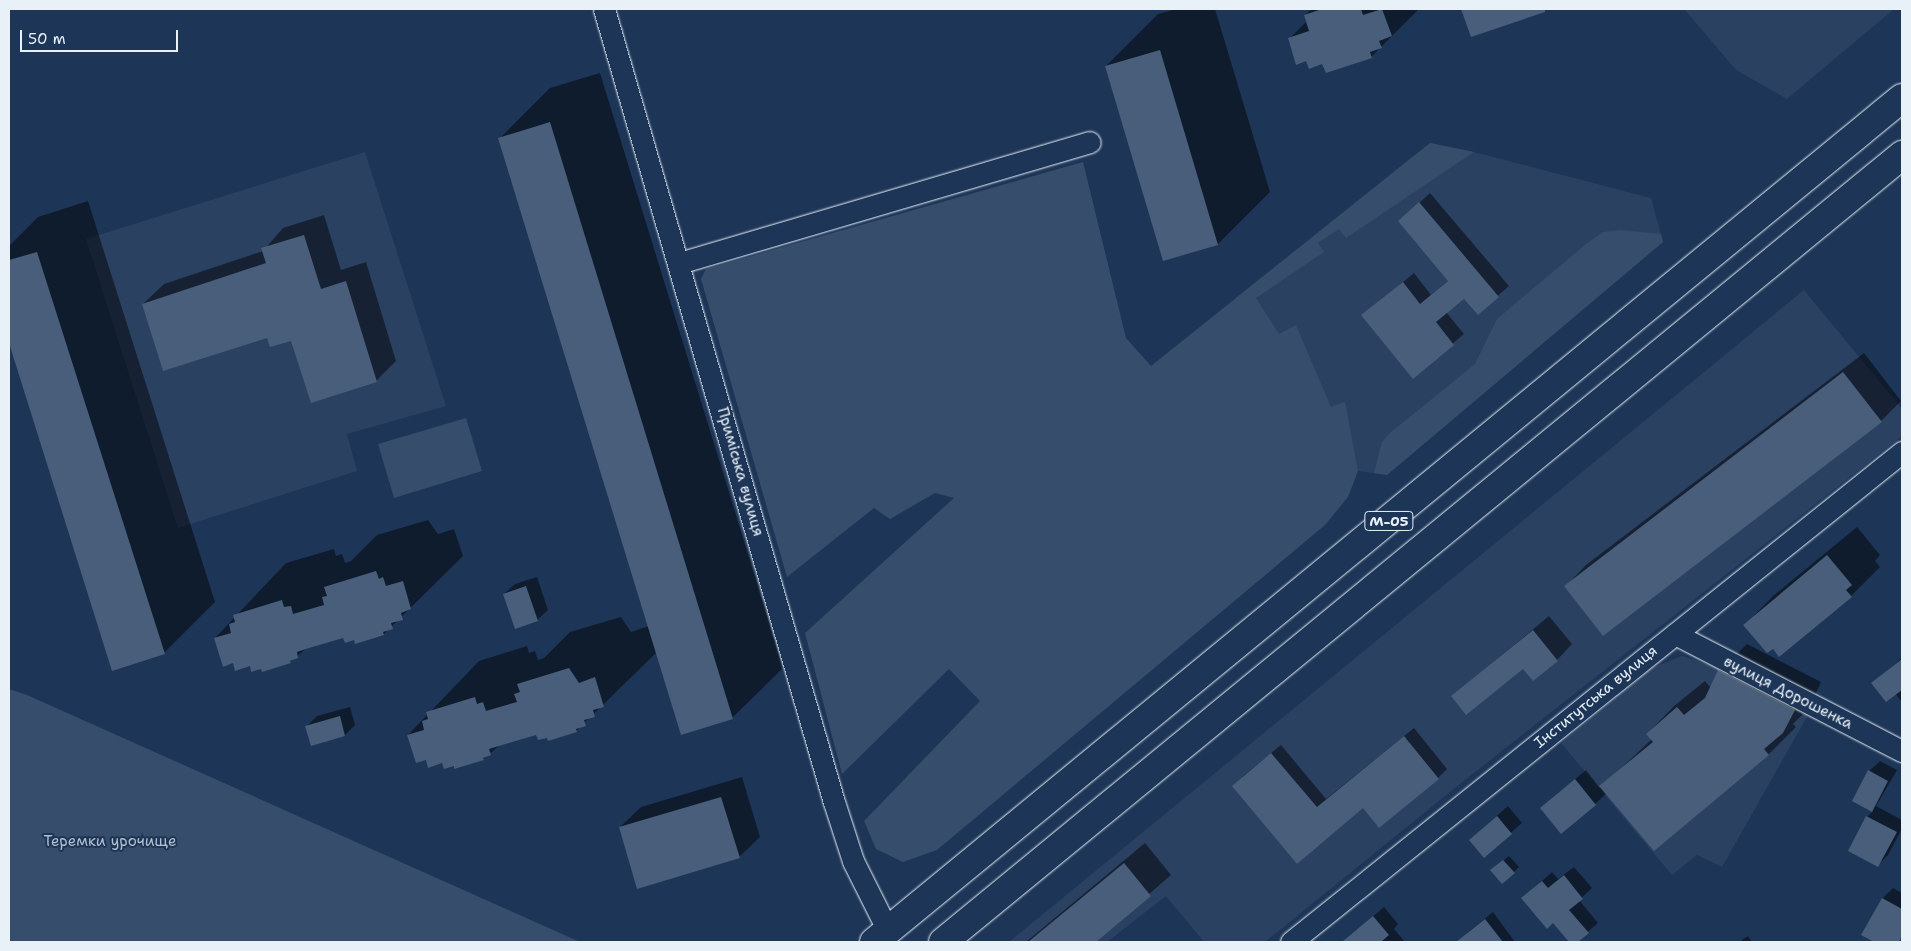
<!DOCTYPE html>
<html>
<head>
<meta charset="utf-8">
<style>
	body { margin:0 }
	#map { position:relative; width:1911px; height:951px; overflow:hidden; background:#1d3557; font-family:"Shantell Sans",sans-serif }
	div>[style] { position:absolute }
	.built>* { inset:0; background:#2a4162 }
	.green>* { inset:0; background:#374d6c }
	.shadow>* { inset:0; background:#0007 }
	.building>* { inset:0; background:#495e7a }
	.roads { filter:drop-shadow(0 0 1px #e8f1f8) drop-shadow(0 0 1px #e8f1f8) }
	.minor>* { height:21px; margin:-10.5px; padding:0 10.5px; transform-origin:10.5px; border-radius:10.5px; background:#1d3557 }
	.highway>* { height:28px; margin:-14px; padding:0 14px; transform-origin:14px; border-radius:14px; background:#1d3557 }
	span { translate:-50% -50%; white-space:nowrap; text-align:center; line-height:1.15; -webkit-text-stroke:4px #1d3557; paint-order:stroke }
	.shield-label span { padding:1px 4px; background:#1d3557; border:1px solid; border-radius:4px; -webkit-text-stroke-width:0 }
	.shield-label { font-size:14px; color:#e8f1f8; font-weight:700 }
	.street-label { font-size:15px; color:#e8f1f8 }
	.park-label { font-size:15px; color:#b3c0ce }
	.frame { position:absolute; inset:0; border:10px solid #e8f1f8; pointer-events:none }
	.scale { position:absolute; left:20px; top:30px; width:158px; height:22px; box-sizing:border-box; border:2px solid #e8f1f8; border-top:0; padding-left:6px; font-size:15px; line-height:18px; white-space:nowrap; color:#e8f1f8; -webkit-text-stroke:4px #1d3557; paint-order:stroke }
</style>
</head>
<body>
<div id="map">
	<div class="built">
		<div style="clip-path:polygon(1684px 9px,1894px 9px,1787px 99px,1736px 70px)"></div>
		<div style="clip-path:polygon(1430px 143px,1474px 152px,1651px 198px,1663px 242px,1387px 475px,1358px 471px,1347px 439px,1237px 297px)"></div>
		<div style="clip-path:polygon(365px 152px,446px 406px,347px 434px,357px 471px,178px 528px,86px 239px)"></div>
		<div style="clip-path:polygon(1804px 290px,1902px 409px,1902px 436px,1456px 787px,1265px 942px,1204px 942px,1166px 896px,1107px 942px,1009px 942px)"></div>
		<div style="clip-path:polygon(1682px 656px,1715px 667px,1808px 715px,1722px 867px,1697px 855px,1672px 875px,1561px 743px,1652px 668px)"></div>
	</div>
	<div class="green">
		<div style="clip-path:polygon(1430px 143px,1474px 152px,1346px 238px,1339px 229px,1318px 243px,1324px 252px,1256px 298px,1279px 334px,1296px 325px,1331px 407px,1345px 402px,1358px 471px,1348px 497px,1325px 525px,937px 850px,903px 862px,876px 849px,864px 821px,980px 701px,949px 669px,842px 774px,805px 633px,954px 498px,935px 493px,890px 519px,874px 508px,787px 577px,701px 279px,706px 269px,1083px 162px,1126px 338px,1151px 366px)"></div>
		<div style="clip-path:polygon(1620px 230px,1661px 234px,1663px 242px,1387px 475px,1374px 473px,1382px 442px,1390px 433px,1475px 364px,1497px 319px,1586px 244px,1603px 232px)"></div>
		<div style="clip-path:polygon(466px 418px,482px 471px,394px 498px,378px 444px)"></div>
		<div style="clip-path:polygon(9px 689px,27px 695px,580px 942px,9px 942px)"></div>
	</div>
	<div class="shadow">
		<div style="clip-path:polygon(1177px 9px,1215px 9px,1270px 192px,1218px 244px,1106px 66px,1158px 14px)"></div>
		<div style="clip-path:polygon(1312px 9px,1419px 9px,1371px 57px,1323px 63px,1307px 60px,1289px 39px,1307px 21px,1305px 15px)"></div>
		<div style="clip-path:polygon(1463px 9px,1531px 9px,1521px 19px,1471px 35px)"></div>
		<div style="clip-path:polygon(600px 73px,783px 668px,732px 718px,657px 652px,576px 731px,548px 736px,537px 733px,500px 745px,483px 759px,443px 762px,427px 759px,408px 735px,479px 661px,527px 646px,529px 653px,535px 651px,538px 660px,544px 658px,570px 632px,621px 617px,631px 632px,649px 626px,499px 139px,550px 88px)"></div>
		<div style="clip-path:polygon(1430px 193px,1509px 286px,1478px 313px,1464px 297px,1446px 312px,1464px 334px,1413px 377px,1363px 315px,1414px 273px,1431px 295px,1449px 280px,1399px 221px)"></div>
		<div style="clip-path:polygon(88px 201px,215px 602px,164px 653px,113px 669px,9px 339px,9px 246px,38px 217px)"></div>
		<div style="clip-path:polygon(324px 215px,341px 270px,366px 262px,396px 361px,376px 381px,292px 339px,268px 337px,143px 304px,164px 284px,263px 251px,283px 228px)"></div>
		<div style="clip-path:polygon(1864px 353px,1901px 401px,1881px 421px,1566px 586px,1586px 565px)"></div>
		<div style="clip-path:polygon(428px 520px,438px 534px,454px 529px,463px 556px,384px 634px,355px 639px,344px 636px,308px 647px,290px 662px,262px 668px,234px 662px,215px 638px,286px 563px,334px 549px,336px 556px,342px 554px,345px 563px,351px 561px,377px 535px)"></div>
		<div style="clip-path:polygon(1857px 527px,1880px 555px,1875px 561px,1880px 567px,1851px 596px,1779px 655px,1745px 625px,1773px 596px)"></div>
		<div style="clip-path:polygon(537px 577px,548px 610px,537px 620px,504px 594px,515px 584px)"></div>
		<div style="clip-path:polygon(1549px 616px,1572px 644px,1557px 660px,1523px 667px,1453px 696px)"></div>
		<div style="clip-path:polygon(1747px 644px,1821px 682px,1809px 708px,1793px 724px,1796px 727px,1769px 754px,1654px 850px,1607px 793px,1595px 804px,1541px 808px,1586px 770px,1600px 788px,1652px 739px,1647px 734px,1674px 706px,1705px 681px,1711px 688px,1719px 671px)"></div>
		<div style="clip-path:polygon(1902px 658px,1902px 702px,1895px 693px,1873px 683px)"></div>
		<div style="clip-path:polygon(350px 707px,355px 725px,345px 735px,307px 726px,317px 716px)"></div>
		<div style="clip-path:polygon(1414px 728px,1447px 769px,1438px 778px,1363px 806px,1297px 862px,1242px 777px,1281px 745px,1326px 799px)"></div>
		<div style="clip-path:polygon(1880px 761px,1897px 770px,1876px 806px,1902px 820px,1902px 829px,1888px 855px,1878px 865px,1867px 817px,1873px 811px,1854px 801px,1869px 771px)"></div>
		<div style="clip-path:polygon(742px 777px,760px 837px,739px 857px,620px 827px,641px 807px)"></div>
		<div style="clip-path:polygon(1508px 806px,1522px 823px,1484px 856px,1470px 840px)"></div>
		<div style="clip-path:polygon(1145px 843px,1171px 875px,1094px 942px,1026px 942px)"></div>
		<div style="clip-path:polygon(1509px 856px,1519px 867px,1514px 872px,1497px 866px)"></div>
		<div style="clip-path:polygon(1574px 867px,1592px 888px,1579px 900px,1598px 923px,1576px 942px,1570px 942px,1554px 921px,1523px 898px,1552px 872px,1558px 879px)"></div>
		<div style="clip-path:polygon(1893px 888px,1902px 893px,1902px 938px,1898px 942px,1877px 942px,1863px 935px,1883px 898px)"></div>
		<div style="clip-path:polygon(1384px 907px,1398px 924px,1394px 929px,1405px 942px,1343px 942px)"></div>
		<div style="clip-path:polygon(1493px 912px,1515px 942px,1459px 941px,1467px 933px)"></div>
		<div style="clip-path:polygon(1748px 936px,1752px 942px,1739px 942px)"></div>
	</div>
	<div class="building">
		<div style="clip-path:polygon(1322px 9px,1361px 9px,1363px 15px,1382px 9px,1392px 36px,1379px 41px,1382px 48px,1370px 52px,1372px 58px,1326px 73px,1322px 64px,1309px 69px,1306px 61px,1296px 65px,1288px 38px,1309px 31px,1304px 15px)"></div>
		<div style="clip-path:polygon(1461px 9px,1545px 9px,1545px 12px,1471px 37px)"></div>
		<div style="clip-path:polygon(1160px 50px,1218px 245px,1163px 261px,1105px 66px)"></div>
		<div style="clip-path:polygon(550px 122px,733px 719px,681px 735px,498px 138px)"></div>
		<div style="clip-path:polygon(1419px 202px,1499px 297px,1478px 315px,1464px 299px,1436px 322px,1454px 345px,1413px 379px,1361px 315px,1403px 282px,1420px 304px,1448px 281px,1398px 221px)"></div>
		<div style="clip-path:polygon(304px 235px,321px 289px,346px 281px,377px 382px,311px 403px,291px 341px,270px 347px,267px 338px,163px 371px,142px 304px,266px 263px,261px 248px)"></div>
		<div style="clip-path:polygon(37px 252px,165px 654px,112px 671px,9px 343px,9px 260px)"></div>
		<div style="clip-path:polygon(1843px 372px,1882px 422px,1603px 636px,1564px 586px)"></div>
		<div style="clip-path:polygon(1827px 555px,1852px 585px,1846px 590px,1852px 597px,1779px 657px,1773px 649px,1767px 653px,1743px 625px)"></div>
		<div style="clip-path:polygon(376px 571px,379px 579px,383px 577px,386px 586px,403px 581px,411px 609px,401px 613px,403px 620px,391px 623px,393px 629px,383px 632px,384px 635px,355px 644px,354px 640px,345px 643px,343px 638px,309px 648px,297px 652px,298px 658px,290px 661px,291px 663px,262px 672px,261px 669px,251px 672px,250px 666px,235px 671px,233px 663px,223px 667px,214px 638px,231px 633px,229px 624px,235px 622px,233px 615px,282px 600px,284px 607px,291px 606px,293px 614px,324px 605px,322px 597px,327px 596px,324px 587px)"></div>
		<div style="clip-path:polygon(526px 586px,538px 621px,515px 629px,503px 594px)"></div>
		<div style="clip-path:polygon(1533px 630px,1558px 661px,1533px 681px,1523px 669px,1466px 715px,1451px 696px)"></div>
		<div style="clip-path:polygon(1902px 659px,1902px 690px,1886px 702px,1871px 683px)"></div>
		<div style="clip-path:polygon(569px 668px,579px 683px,595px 677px,604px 707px,593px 710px,595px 717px,584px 720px,586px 726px,576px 729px,577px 732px,548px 741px,547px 738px,538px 740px,536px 735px,502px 745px,489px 749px,491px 755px,483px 758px,484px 760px,454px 769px,454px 766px,444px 769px,442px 763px,428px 768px,426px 760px,416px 763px,407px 735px,424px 730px,422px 721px,428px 719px,426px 712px,475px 697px,477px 704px,483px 702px,486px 711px,517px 702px,514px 694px,520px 692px,517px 684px)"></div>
		<div style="clip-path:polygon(1718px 670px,1795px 710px,1783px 733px,1764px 749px,1769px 755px,1654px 851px,1599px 786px,1653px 742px,1646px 734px,1677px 707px,1684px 715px,1705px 698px)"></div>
		<div style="clip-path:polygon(340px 716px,345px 736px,311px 746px,305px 726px)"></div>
		<div style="clip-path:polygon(1404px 736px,1439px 779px,1379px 828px,1363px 808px,1297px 864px,1232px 786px,1271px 753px,1317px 807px)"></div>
		<div style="clip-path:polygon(1868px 770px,1888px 781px,1872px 812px,1852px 801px)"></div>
		<div style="clip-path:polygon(1575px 779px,1596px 805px,1561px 834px,1540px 808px)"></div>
		<div style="clip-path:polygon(721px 797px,740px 858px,637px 889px,619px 827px)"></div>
		<div style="clip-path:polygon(1497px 816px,1512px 834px,1484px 858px,1469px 840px)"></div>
		<div style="clip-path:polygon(1866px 816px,1897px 832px,1878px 867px,1848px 851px)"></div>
		<div style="clip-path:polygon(1503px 860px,1515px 873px,1502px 884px,1490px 870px)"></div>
		<div style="clip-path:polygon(1124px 863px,1151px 896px,1096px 942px,1028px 942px)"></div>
		<div style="clip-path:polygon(1564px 875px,1583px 899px,1569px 910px,1589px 933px,1578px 942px,1569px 942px,1553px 923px,1547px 929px,1521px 898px,1542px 881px,1548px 888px)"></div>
		<div style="clip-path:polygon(1882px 898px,1902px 909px,1902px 936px,1899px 942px,1874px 942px,1861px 935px)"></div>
		<div style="clip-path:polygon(1373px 916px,1389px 935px,1381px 942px,1342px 942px)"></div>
		<div style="clip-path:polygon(1485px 919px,1503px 942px,1456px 942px)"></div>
	</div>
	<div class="roads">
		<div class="minor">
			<div style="left:604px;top:9px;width:826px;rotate:73.83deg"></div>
			<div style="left:834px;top:802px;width:62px;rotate:72.1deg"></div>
			<div style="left:853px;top:861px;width:78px;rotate:63.4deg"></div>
			<div style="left:679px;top:263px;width:428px;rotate:-16.4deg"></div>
			<div style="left:1675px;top:634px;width:255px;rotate:27.3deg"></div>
			<div style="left:1291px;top:942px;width:783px;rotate:-38.73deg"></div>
		</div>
		<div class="highway">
			<div style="left:874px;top:942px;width:1330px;rotate:-39.39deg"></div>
			<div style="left:943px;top:942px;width:1241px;rotate:-39.37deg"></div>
		</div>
	</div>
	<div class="shield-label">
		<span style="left:1389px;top:521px">М-05</span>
	</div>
	<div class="street-label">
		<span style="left:740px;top:472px;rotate:74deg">Приміська вулиця</span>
		<span style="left:1788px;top:693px;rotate:27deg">вулиця Дорошенка</span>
		<span style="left:1596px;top:697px;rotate:-39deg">Інститутська вулиця</span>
	</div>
	<div class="park-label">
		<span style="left:110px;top:842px">Теремки урочище</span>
	</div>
	<div class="frame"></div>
	<div class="scale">50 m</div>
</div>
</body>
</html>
